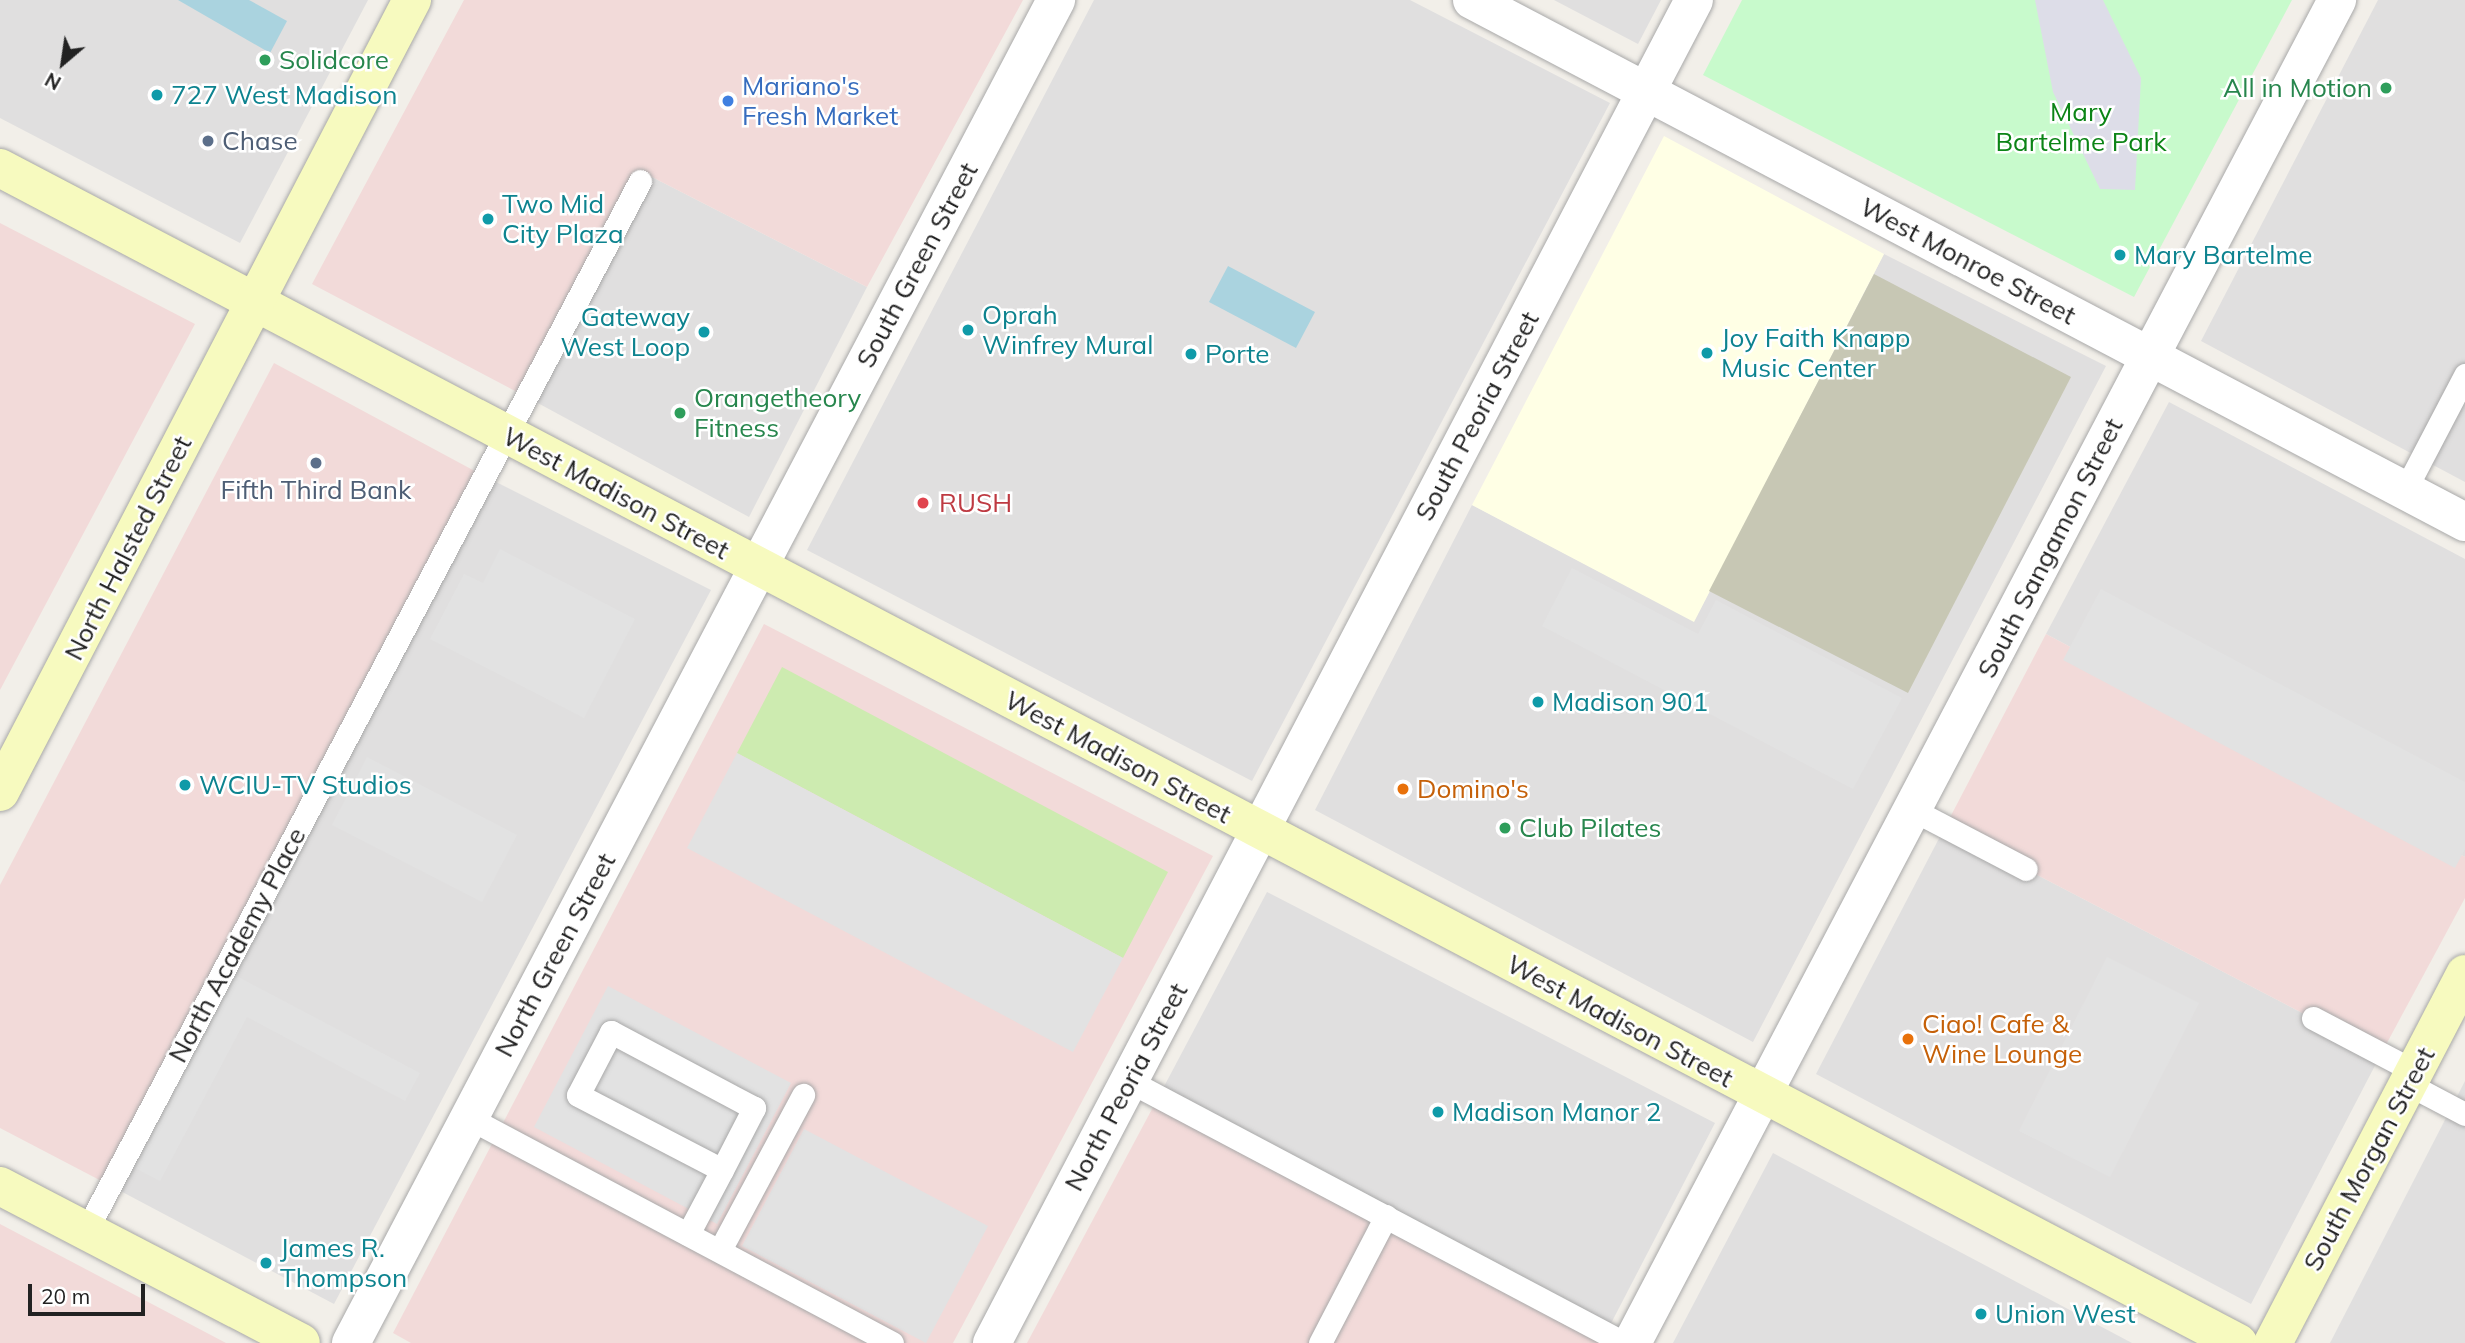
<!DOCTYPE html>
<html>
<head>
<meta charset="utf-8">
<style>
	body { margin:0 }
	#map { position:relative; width:2465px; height:1343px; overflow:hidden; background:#f2efe9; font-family:Mulish,sans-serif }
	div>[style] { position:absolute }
	.residential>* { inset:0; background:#e0dfdf }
	.commercial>* { inset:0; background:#f2dad9 }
	.education>* { inset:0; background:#ffffe5 }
	.construction>* { inset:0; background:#c7c7b4 }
	.grass>* { inset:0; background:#cdebb0 }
	.park>* { inset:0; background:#c8facc }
	.parking>* { inset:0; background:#e2e2e2 }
	.plaza>* { inset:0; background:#dddde8 }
	.water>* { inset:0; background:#aad3df }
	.roads { filter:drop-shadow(0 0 2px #a9a9a9) drop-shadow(0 0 2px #a9a9a9) }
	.lane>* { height:23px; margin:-11.5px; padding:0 11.5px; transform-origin:11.5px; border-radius:11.5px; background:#fff }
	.street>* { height:38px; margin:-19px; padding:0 19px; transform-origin:19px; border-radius:19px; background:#fff }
	.secondary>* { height:38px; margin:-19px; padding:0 19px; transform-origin:19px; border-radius:19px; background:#f7fabf }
	.dots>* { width:19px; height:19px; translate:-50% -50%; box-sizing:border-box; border:4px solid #fff; border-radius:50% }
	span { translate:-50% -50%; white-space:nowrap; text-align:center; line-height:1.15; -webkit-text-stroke:5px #fff; paint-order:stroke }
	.leisure-label { font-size:26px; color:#27864d }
	.left { translate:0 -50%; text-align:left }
	.right { translate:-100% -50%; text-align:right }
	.shop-label { font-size:26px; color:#366cbe }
	.culture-label { font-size:26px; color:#0d838f }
	.park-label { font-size:26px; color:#0c8416 }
	.service-label { font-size:26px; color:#4e5e75 }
	.street-label { font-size:26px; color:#222 }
	.health-label { font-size:26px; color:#be3a42 }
	.food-label { font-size:26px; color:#c56008 }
	.north { position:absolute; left:28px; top:28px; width:70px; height:70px; -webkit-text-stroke:5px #fff; paint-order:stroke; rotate:209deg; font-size:19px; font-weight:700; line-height:28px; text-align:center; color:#222 }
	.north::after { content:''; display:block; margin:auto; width:24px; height:32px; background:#222; clip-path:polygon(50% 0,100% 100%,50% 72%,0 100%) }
	.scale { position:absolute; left:28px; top:1284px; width:117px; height:32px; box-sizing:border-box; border:4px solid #222; border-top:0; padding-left:9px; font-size:21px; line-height:24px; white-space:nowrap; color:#222; -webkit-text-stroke:5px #fff; paint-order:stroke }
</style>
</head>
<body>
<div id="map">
	<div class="residential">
		<div style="clip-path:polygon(0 0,368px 0,240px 243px,0 118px)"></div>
		<div style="clip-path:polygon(1094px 0,1410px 0,1610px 103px,1252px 781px,807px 550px)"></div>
		<div style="clip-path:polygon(1554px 0,1661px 0,1638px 44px)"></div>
		<div style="clip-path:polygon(2378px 0,2465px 0,2465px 482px,2201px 341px)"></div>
		<div style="clip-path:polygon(652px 177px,867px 287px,749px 517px,534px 401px)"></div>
		<div style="clip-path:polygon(1884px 254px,2106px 366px,1753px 1042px,1315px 810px,1472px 505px,1694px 621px)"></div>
		<div style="clip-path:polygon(2169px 402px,2465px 559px,2465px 857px,2046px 634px)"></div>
		<div style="clip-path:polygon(484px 476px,711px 590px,334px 1304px,111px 1186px)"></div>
		<div style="clip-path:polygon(1945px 827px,2381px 1054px,2251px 1304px,1816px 1074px)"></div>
		<div style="clip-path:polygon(1267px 892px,1715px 1123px,1606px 1333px,1159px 1096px)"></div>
		<div style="clip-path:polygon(2465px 1081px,2465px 1343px,2330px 1343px)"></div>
		<div style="clip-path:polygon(1773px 1153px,2132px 1343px,1673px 1343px)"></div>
	</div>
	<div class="commercial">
		<div style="clip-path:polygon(464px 0,1023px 0,867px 287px,652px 177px,534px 401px,312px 284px)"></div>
		<div style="clip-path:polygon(0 223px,195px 324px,0 690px)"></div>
		<div style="clip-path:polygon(274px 363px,484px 476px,111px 1186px,0 1128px,0 885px)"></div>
		<div style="clip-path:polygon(764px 624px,1213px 856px,953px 1343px,411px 1343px,393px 1333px)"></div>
		<div style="clip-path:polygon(2046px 634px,2465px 857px,2465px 898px,2381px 1054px,1945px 827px)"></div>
		<div style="clip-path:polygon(1159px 1096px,1601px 1343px,1027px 1343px)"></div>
		<div style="clip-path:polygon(0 1224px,226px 1343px,0 1343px)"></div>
	</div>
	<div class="education">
		<div style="clip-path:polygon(1664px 136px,1884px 254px,1694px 622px,1472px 505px)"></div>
	</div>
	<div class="construction">
		<div style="clip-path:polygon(1874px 274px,2071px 377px,1908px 693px,1709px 591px)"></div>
	</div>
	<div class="grass">
		<div style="clip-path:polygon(782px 667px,1168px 872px,1123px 958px,737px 753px)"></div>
	</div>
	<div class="park">
		<div style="clip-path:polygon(1742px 0,2292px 0,2134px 297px,1703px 75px)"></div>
	</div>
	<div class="parking">
		<div style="clip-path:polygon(500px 549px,635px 619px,584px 718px,430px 639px,464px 574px,483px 583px)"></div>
		<div style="clip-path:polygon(1572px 568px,1698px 634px,1716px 600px,1902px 698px,1853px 789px,1542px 626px)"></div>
		<div style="clip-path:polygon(2101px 589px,2465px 782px,2465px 849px,2455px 868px,2063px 660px)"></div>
		<div style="clip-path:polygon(737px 753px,1123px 958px,1073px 1052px,687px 848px)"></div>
		<div style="clip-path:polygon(367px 757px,517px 835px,482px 902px,332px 825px)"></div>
		<div style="clip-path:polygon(2107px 957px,2199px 1003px,2110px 1177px,2019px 1131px)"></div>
		<div style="clip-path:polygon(231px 973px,420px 1073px,405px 1101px,247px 1017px,160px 1181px,129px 1165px)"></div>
		<div style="clip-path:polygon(608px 986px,791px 1083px,717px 1224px,534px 1127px)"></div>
		<div style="clip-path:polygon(804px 1129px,988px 1226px,926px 1343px,742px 1246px)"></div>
	</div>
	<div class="plaza">
		<div style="clip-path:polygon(2035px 0,2103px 0,2141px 78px,2135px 190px,2100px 189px,2053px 92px)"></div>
	</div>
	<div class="water">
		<div style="clip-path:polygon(178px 0,249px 0,287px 21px,270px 53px)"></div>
		<div style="clip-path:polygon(1228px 266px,1315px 312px,1296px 348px,1209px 302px)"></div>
	</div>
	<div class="roads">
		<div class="lane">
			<div style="left:2405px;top:490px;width:130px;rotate:-62.4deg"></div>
			<div style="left:1913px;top:810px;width:127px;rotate:27.6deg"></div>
			<div style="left:2313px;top:1018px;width:114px;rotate:27.7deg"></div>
			<div style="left:1129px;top:1081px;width:560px;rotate:27.89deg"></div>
			<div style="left:2408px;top:1084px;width:64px;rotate:27.8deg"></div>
			<div style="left:469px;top:1118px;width:479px;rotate:28deg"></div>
			<div style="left:86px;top:1231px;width:1187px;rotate:-62.18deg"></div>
			<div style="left:688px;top:1234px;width:72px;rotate:-62deg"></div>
			<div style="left:722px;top:1170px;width:70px;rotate:-62.7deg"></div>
			<div style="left:754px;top:1108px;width:162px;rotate:-152deg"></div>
			<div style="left:611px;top:1032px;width:71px;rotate:117.6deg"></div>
			<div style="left:578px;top:1095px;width:162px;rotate:27.5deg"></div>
			<div style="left:720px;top:1250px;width:176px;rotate:-61.8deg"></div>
			<div style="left:1320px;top:1343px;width:143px;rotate:-62.5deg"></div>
		</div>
		<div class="street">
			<div style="left:1472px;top:0;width:1122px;rotate:27.73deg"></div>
			<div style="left:351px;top:1343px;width:1517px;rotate:-62.3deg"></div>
			<div style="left:992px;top:1343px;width:1515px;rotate:-62.4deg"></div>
			<div style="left:1632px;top:1343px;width:1517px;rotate:-62.3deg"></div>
		</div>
		<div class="secondary">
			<div style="left:0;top:168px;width:2528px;rotate:27.7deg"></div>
			<div style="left:0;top:792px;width:893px;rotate:-62.52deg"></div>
			<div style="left:0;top:1186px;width:339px;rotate:27.5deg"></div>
			<div style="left:2273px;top:1343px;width:416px;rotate:-62.5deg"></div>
		</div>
	</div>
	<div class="dots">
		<div style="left:265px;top:60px;background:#2e9e5b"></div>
		<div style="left:2386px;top:88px;background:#2e9e5b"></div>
		<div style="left:157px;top:95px;background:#0f9aa8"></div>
		<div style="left:728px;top:101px;background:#3f7fe0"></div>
		<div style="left:208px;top:141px;background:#5c6f8a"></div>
		<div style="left:488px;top:219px;background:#0f9aa8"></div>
		<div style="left:2120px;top:255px;background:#0f9aa8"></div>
		<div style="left:968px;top:330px;background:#0f9aa8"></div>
		<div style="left:704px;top:332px;background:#0f9aa8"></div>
		<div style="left:1707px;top:353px;background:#0f9aa8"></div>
		<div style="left:1191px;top:354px;background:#0f9aa8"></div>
		<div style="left:680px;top:413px;background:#2e9e5b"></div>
		<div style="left:316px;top:463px;background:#5c6f8a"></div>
		<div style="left:923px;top:503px;background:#e0444e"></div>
		<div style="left:1538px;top:702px;background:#0f9aa8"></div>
		<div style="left:185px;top:785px;background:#0f9aa8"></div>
		<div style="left:1403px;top:789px;background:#e8710a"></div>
		<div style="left:1505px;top:828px;background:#2e9e5b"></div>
		<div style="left:1908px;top:1039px;background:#e8710a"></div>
		<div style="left:1438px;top:1112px;background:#0f9aa8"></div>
		<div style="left:266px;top:1263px;background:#0f9aa8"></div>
		<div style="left:1981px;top:1314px;background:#0f9aa8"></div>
	</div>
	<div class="leisure-label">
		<span class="left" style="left:279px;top:60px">Solidcore</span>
		<span class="right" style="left:2372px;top:88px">All in Motion</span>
		<span class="left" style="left:694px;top:413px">Orangetheory<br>Fitness</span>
		<span class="left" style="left:1519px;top:828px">Club Pilates</span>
	</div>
	<div class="shop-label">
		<span class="left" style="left:742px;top:101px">Mariano's<br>Fresh Market</span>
	</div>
	<div class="culture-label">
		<span class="left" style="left:171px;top:95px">727 West Madison</span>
		<span class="left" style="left:502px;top:219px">Two Mid<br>City Plaza</span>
		<span class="left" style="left:2134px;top:255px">Mary Bartelme</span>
		<span class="left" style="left:982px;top:330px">Oprah<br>Winfrey Mural</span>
		<span class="right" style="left:690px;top:332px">Gateway<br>West Loop</span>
		<span class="left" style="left:1721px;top:353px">Joy Faith Knapp<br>Music Center</span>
		<span class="left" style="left:1205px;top:354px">Porte</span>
		<span class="left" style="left:1552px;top:702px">Madison 901</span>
		<span class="left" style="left:199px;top:785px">WCIU-TV Studios</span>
		<span class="left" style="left:1452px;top:1112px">Madison Manor 2</span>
		<span class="left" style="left:280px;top:1263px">James R.<br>Thompson</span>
		<span class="left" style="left:1995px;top:1314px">Union West</span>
	</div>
	<div class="park-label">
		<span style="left:2081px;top:127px">Mary<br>Bartelme Park</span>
	</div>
	<div class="service-label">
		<span class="left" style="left:222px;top:141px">Chase</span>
		<span style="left:316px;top:490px">Fifth Third Bank</span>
	</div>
	<div class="street-label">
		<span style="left:1968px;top:261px;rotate:28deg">West Monroe Street</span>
		<span style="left:917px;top:265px;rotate:-62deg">South Green Street</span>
		<span style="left:1477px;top:416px;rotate:-62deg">South Peoria Street</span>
		<span style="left:616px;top:493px;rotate:28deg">West Madison Street</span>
		<span style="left:128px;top:548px;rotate:-63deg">North Halsted Street</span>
		<span style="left:2050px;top:548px;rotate:-63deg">South Sangamon Street</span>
		<span style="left:1118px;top:757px;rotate:28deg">West Madison Street</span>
		<span style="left:237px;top:945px;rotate:-62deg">North Academy Place</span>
		<span style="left:555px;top:955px;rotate:-62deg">North Green Street</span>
		<span style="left:1620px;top:1021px;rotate:28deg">West Madison Street</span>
		<span style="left:1126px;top:1087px;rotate:-62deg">North Peoria Street</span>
		<span style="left:2369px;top:1159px;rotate:-62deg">South Morgan Street</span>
	</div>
	<div class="health-label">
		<span class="left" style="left:939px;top:503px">RUSH</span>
	</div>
	<div class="food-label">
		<span class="left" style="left:1417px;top:789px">Domino's</span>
		<span class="left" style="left:1922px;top:1039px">Ciao! Cafe &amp;<br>Wine Lounge</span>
	</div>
	<div class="north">N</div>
	<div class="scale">20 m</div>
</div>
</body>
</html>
